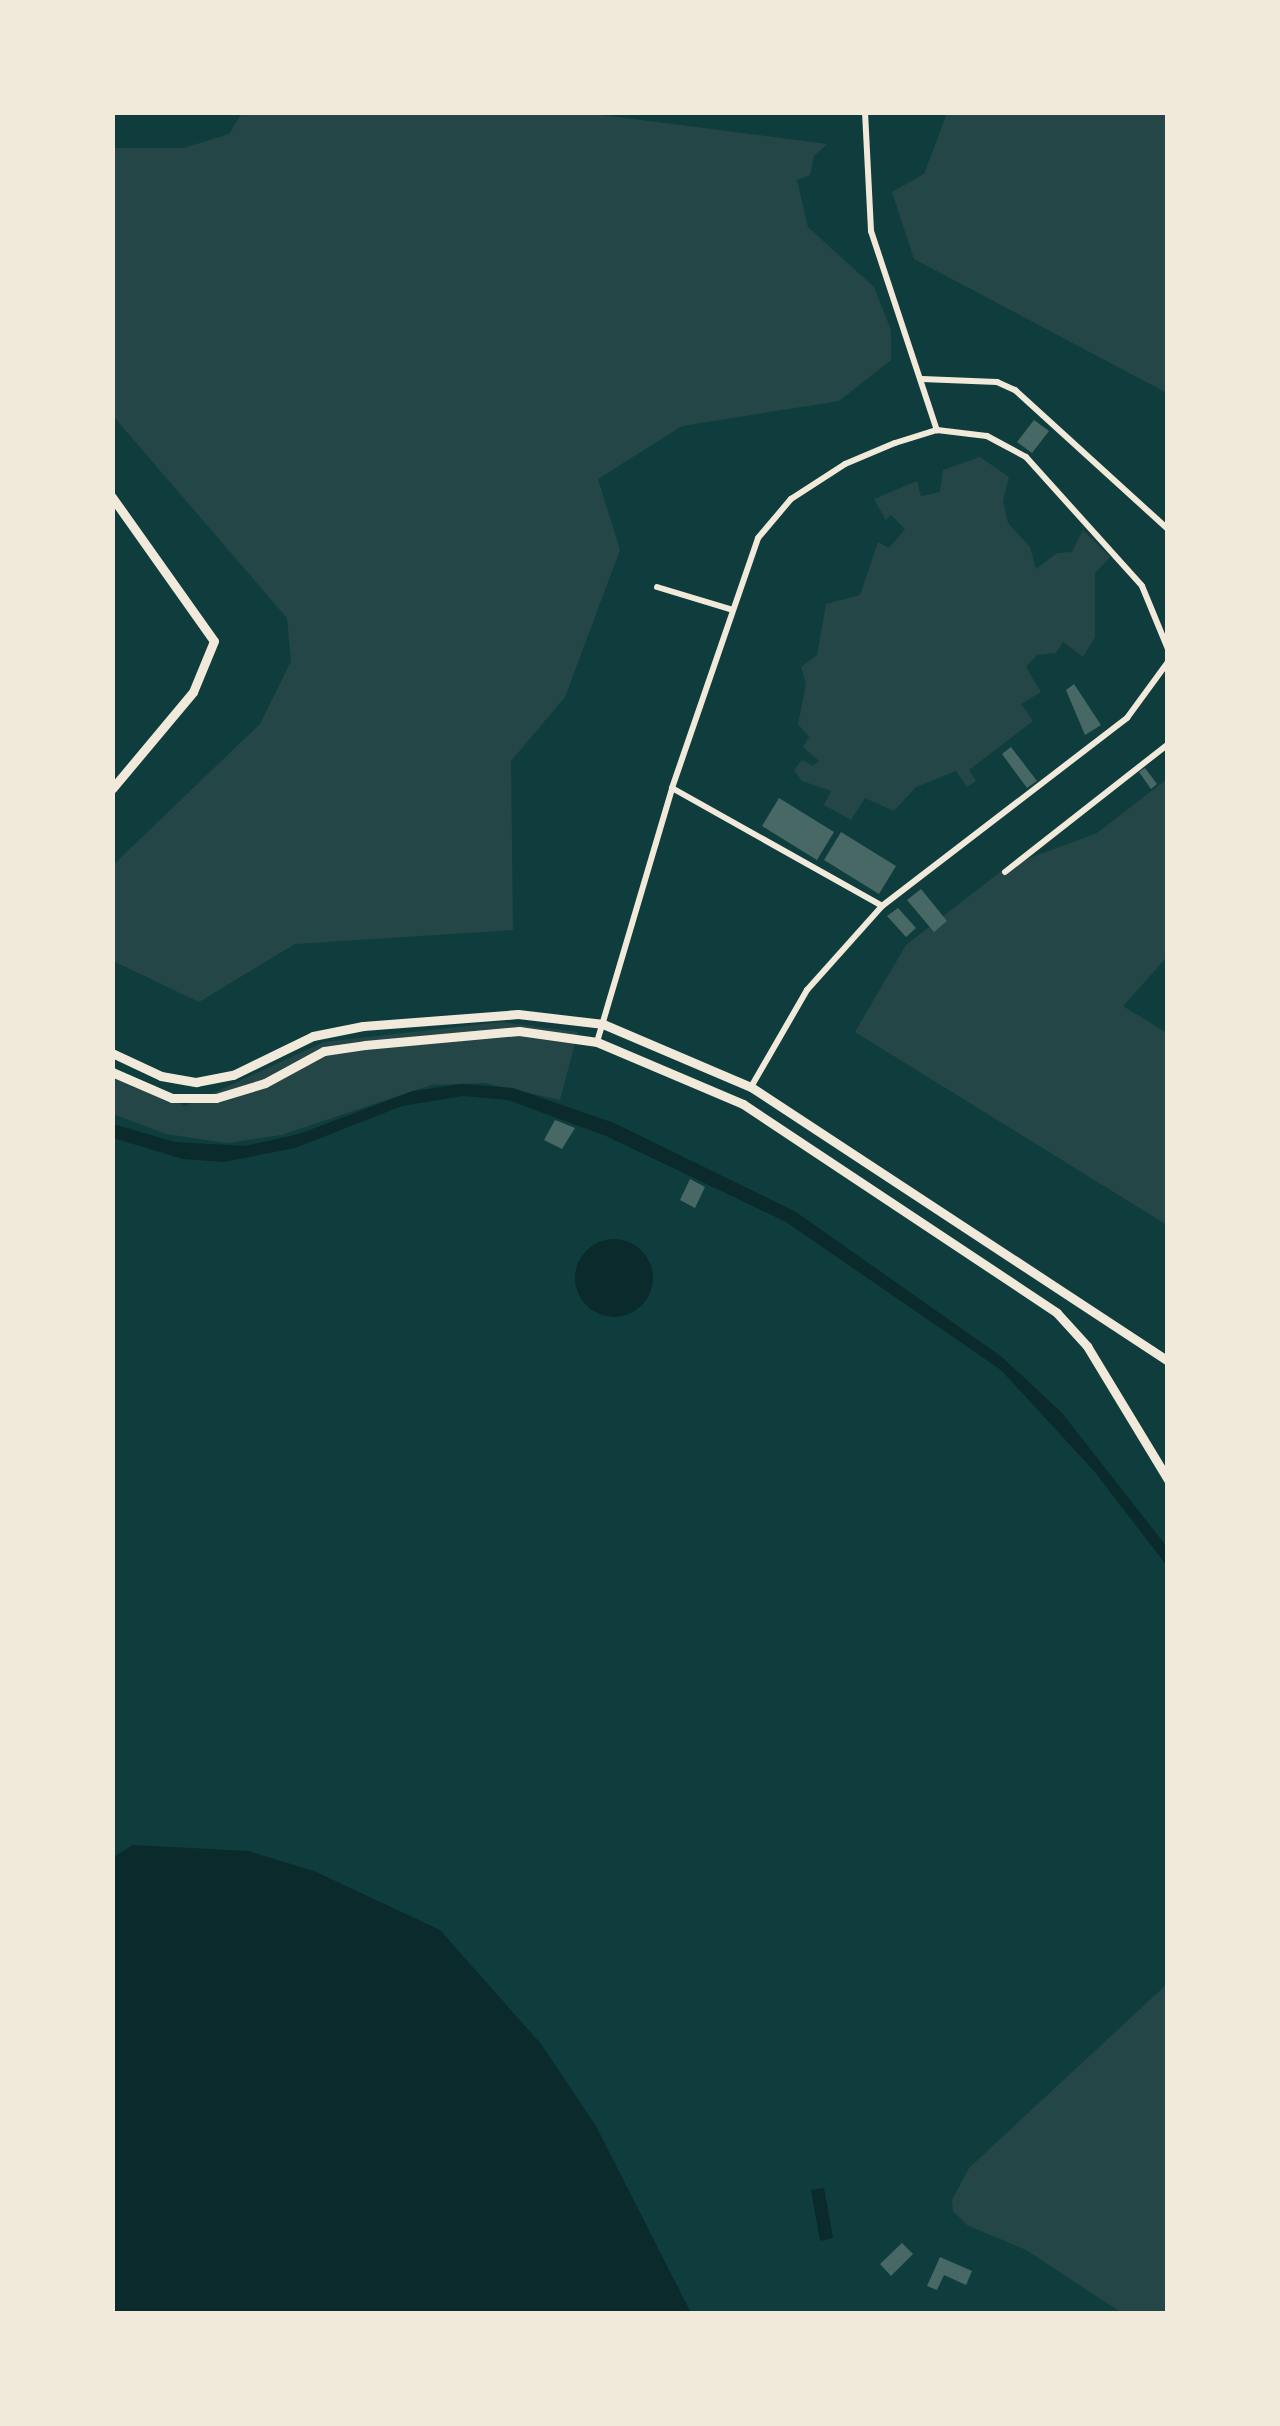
<!DOCTYPE html>
<html>
<head>
<meta charset="utf-8">
<style>
	body { margin:0 }
	#map { position:relative; width:1280px; height:2426px; overflow:hidden; background:#0f3d3e; font-family:Montserrat,sans-serif }
	div>[style] { position:absolute }
	.green>* { inset:0; background:#244646 }
	.water>* { inset:0; background:#0a2a2b }
	.round { border-radius:50% }
	.building>* { inset:0; background:#486865 }
	.minor>* { height:6px; margin:-3px; padding:0 3px; transform-origin:3px; border-radius:3px; background:#f1e9da }
	.secondary>* { height:9px; margin:-4.5px; padding:0 4.5px; transform-origin:4.5px; border-radius:4.5px; background:#f1e9da }
	span { translate:-50% -50%; white-space:nowrap; text-align:center; line-height:1.15; -webkit-text-stroke:10px #f1e9da; paint-order:stroke }
	.frame { position:absolute; inset:0; border:115px solid #f1e9da; pointer-events:none }
</style>
</head>
<body>
<div id="map">
	<div class="green">
		<div style="clip-path:polygon(242px 113px,579px 112px,827px 144px,814px 156px,810px 175px,797px 180px,808px 227px,874px 287px,891px 330px,891px 360px,839px 401px,682px 426px,598px 479px,620px 550px,565px 697px,511px 761px,513px 930px,295px 944px,199px 1002px,113px 961px,113px 865px,260px 724px,291px 661px,287px 618px,113px 416px,112px 148px,184px 148px,229px 134px)"></div>
		<div style="clip-path:polygon(947px 113px,1167px 113px,1167px 393px,914px 259px,892px 192px,924px 174px)"></div>
		<div style="clip-path:polygon(980px 457px,1009px 477px,1003px 501px,1008px 523px,1030px 547px,1036px 569px,1057px 553px,1072px 552px,1083px 530px,1110px 557px,1095px 573px,1095px 637px,1083px 657px,1063px 642px,1056px 653px,1037px 655px,1026px 667px,1041px 692px,1021px 704px,1033px 721px,969px 770px,976px 781px,967px 787px,956px 771px,916px 787px,894px 811px,865px 798px,851px 820px,824px 805px,831px 791px,802px 781px,794px 770px,802px 760px,813px 766px,819px 761px,803px 747px,809px 737px,798px 724px,806px 684px,801px 667px,817px 655px,826px 604px,860px 595px,878px 542px,889px 548px,905px 529px,891px 515px,886px 520px,874px 499px,917px 481px,921px 496px,940px 492px,943px 470px)"></div>
		<div style="clip-path:polygon(1167px 779px,1167px 957px,1123px 1006px,1167px 1033px,1167px 1225px,855px 1032px,906px 945px,1008px 866px,1097px 833px)"></div>
		<div style="clip-path:polygon(501px 1022px,578px 1032px,560px 1100px,485px 1083px,431px 1085px,281px 1135px,227px 1143px,166px 1134px,113px 1114px,112px 1066px,185px 1106px,324px 1042px)"></div>
		<div style="clip-path:polygon(1167px 1984px,1167px 2313px,1122px 2313px,1026px 2250px,967px 2225px,953px 2211px,952px 2200px,969px 2168px)"></div>
	</div>
	<div class="water">
		<div style="clip-path:polygon(462px 1084px,513px 1088px,614px 1123px,796px 1212px,1002px 1357px,1062px 1413px,1167px 1547px,1167px 1566px,1094px 1471px,1001px 1370px,786px 1222px,606px 1136px,508px 1100px,463px 1096px,402px 1106px,295px 1148px,224px 1162px,183px 1159px,113px 1138px,113px 1124px,175px 1142px,245px 1146px,299px 1134px,413px 1091px)"></div>
		<div class="round" style="left:575px;top:1239px;width:78px;height:78px"></div>
		<div style="clip-path:polygon(133px 1845px,248px 1851px,314px 1871px,440px 1930px,541px 2044px,596px 2126px,691px 2313px,830px 2313px,113px 2313px,112px 1858px)"></div>
		<div style="clip-path:polygon(824px 2188px,833px 2238px,820px 2241px,811px 2190px)"></div>
	</div>
	<div class="building">
		<div style="clip-path:polygon(1034px 420px,1049px 431px,1032px 453px,1017px 442px)"></div>
		<div style="clip-path:polygon(1074px 684px,1101px 725px,1085px 735px,1066px 690px)"></div>
		<div style="clip-path:polygon(1011px 747px,1037px 781px,1027px 788px,1002px 754px)"></div>
		<div style="clip-path:polygon(1145px 768px,1157px 784px,1151px 789px,1139px 772px)"></div>
		<div style="clip-path:polygon(779px 798px,834px 832px,817px 860px,762px 826px)"></div>
		<div style="clip-path:polygon(841px 832px,896px 866px,879px 894px,824px 860px)"></div>
		<div style="clip-path:polygon(921px 889px,947px 921px,934px 932px,907px 900px)"></div>
		<div style="clip-path:polygon(898px 908px,916px 928px,906px 937px,887px 916px)"></div>
		<div style="clip-path:polygon(555px 1120px,575px 1128px,562px 1149px,544px 1140px)"></div>
		<div style="clip-path:polygon(690px 1179px,705px 1187px,695px 1208px,680px 1200px)"></div>
		<div style="clip-path:polygon(902px 2243px,913px 2254px,891px 2276px,880px 2264px)"></div>
		<div style="clip-path:polygon(940px 2257px,972px 2271px,966px 2285px,944px 2275px,937px 2290px,927px 2286px)"></div>
	</div>
	<div class="minor">
		<div style="left:865px;top:112px;width:119px;rotate:87.1deg"></div>
		<div style="left:871px;top:231px;width:210px;rotate:71.7deg"></div>
		<div style="left:922px;top:379px;width:75px;rotate:2.3deg"></div>
		<div style="left:997px;top:382px;width:20px;rotate:24deg"></div>
		<div style="left:1015px;top:390px;width:207px;rotate:42.3deg"></div>
		<div style="left:657px;top:587px;width:79px;rotate:16.8deg"></div>
		<div style="left:672px;top:788px;width:241px;rotate:29.3deg"></div>
		<div style="left:1005px;top:872px;width:207px;rotate:-38.1deg"></div>
		<div style="left:597px;top:1042px;width:265px;rotate:-73.5deg"></div>
		<div style="left:672px;top:788px;width:264px;rotate:-71deg"></div>
		<div style="left:758px;top:538px;width:51px;rotate:-49.8deg"></div>
		<div style="left:791px;top:499px;width:64px;rotate:-32.9deg"></div>
		<div style="left:845px;top:464px;width:54px;rotate:-22.8deg"></div>
		<div style="left:895px;top:443px;width:44px;rotate:-17.2deg"></div>
		<div style="left:937px;top:430px;width:50px;rotate:6.8deg"></div>
		<div style="left:987px;top:436px;width:44px;rotate:28.3deg"></div>
		<div style="left:1026px;top:457px;width:173px;rotate:48deg"></div>
		<div style="left:1142px;top:586px;width:68px;rotate:67.6deg"></div>
		<div style="left:751px;top:1087px;width:112px;rotate:-60deg"></div>
		<div style="left:807px;top:990px;width:113px;rotate:-48.2deg"></div>
		<div style="left:882px;top:906px;width:309px;rotate:-37.5deg"></div>
		<div style="left:1127px;top:718px;width:69px;rotate:-53.8deg"></div>
	</div>
	<div class="secondary">
		<div style="left:112px;top:497px;width:176px;rotate:54.7deg"></div>
		<div style="left:214px;top:641px;width:55px;rotate:112.4deg"></div>
		<div style="left:193px;top:692px;width:126px;rotate:129.9deg"></div>
		<div style="left:112px;top:1053px;width:54px;rotate:25.1deg"></div>
		<div style="left:161px;top:1076px;width:36px;rotate:10deg"></div>
		<div style="left:196px;top:1082px;width:38px;rotate:-11deg"></div>
		<div style="left:233px;top:1075px;width:89px;rotate:-26deg"></div>
		<div style="left:313px;top:1036px;width:51px;rotate:-11.3deg"></div>
		<div style="left:363px;top:1026px;width:155px;rotate:-4.4deg"></div>
		<div style="left:518px;top:1014px;width:86px;rotate:6.7deg"></div>
		<div style="left:603px;top:1024px;width:161px;rotate:23.1deg"></div>
		<div style="left:751px;top:1087px;width:499px;rotate:33.3deg"></div>
		<div style="left:112px;top:1072px;width:65px;rotate:23.4deg"></div>
		<div style="left:172px;top:1098px;width:44px"></div>
		<div style="left:216px;top:1098px;width:51px;rotate:-17deg"></div>
		<div style="left:265px;top:1083px;width:67px;rotate:-28.5deg"></div>
		<div style="left:324px;top:1051px;width:41px;rotate:-8.3deg"></div>
		<div style="left:365px;top:1045px;width:155px;rotate:-5.2deg"></div>
		<div style="left:519px;top:1031px;width:79px;rotate:8deg"></div>
		<div style="left:597px;top:1042px;width:159px;rotate:23deg"></div>
		<div style="left:743px;top:1104px;width:377px;rotate:33.6deg"></div>
		<div style="left:1057px;top:1313px;width:45px;rotate:47.7deg"></div>
		<div style="left:1087px;top:1346px;width:157px;rotate:58.8deg"></div>
	</div>
	<div class="frame"></div>
</div>
</body>
</html>
